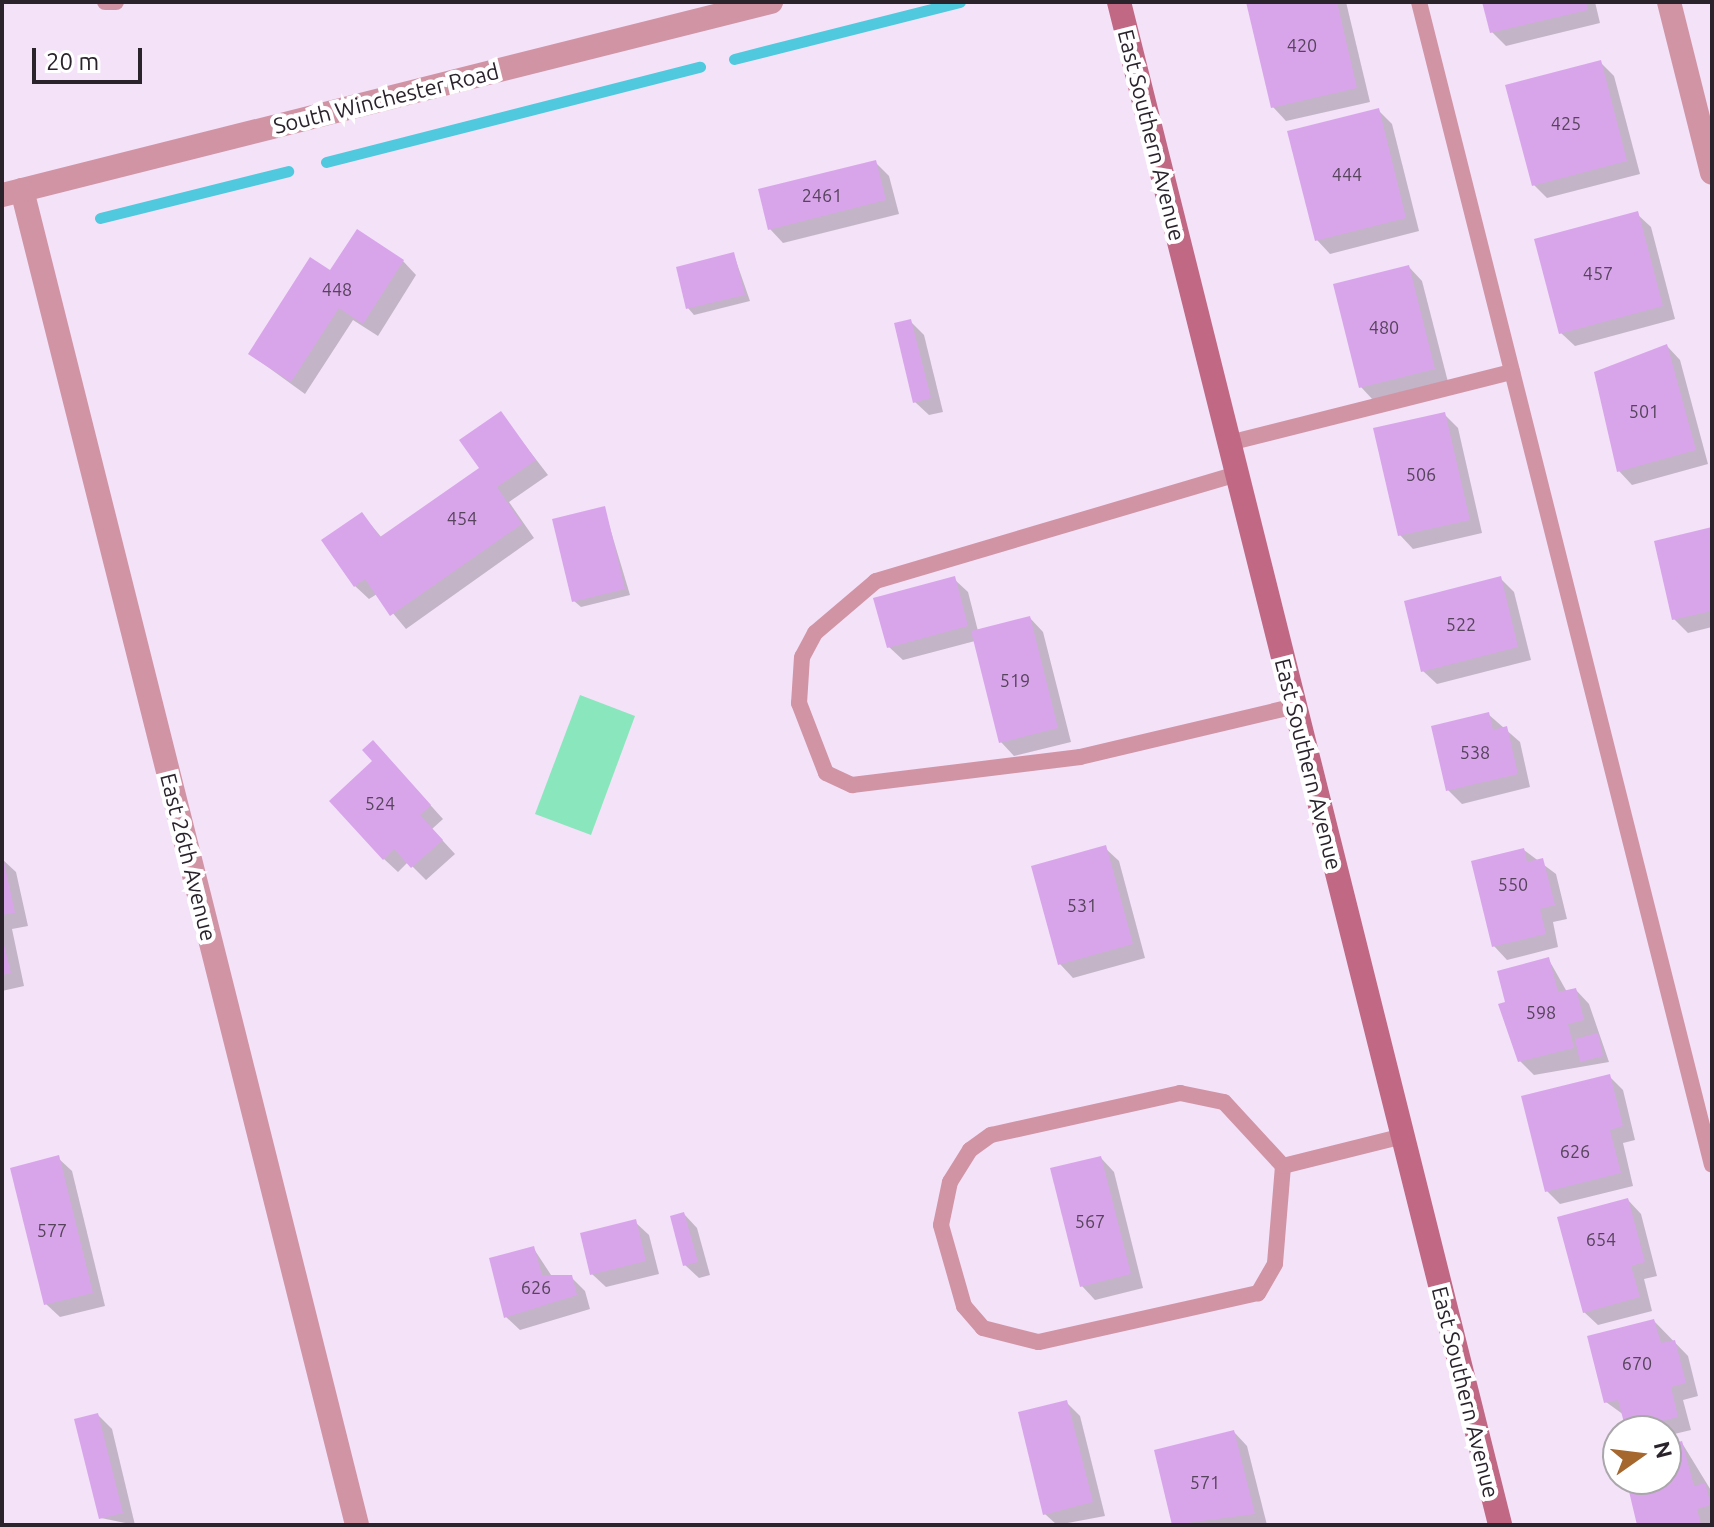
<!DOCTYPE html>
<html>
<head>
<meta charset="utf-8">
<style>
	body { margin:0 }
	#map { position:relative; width:1714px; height:1527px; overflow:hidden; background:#f4e2f9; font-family:Ubuntu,sans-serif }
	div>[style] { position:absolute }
	.green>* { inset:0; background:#8ae6bc }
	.shadow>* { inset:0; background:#0003 }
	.stream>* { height:11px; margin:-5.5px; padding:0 5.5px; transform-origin:5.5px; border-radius:5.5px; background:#50c9de }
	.building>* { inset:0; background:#d9a5ea }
	.lane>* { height:16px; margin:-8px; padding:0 8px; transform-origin:8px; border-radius:8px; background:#d194a5 }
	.street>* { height:24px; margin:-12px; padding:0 12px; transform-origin:12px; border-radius:12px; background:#d194a5 }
	.secondary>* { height:24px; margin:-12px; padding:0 12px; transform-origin:12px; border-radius:12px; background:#c06884 }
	span { translate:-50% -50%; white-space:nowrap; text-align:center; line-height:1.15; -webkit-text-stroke:8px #fff; paint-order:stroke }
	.number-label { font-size:18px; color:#56445c }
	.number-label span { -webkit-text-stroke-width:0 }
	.street-label { font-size:22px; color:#2a232c }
	.frame { position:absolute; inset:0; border:4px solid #2a232c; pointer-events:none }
	.north { position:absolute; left:1602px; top:1415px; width:80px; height:80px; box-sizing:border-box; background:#fff; border:2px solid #aaa7ab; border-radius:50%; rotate:76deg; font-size:22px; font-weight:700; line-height:32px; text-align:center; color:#2a232c }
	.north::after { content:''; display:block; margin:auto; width:28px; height:36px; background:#a6672e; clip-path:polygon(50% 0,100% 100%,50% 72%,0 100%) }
	.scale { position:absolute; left:32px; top:48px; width:110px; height:36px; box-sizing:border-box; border:4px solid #2a232c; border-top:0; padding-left:10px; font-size:24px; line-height:28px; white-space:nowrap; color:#2a232c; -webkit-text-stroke:6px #fff; paint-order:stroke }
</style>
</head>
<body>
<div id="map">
	<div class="green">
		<div style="clip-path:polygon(580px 695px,635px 716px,591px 835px,535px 814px)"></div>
	</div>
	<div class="shadow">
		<div style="clip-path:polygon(1248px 2px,1346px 2px,1370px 102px,1286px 121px,1273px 107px)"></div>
		<div style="clip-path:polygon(1484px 2px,1595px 2px,1600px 23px,1506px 46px,1492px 32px)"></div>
		<div style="clip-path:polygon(1600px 62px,1614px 76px,1640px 174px,1547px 198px,1534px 185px)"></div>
		<div style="clip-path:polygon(1378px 110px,1392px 124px,1419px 231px,1330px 254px,1317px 240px)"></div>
		<div style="clip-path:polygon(875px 162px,889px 176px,899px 214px,783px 243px,770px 229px)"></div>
		<div style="clip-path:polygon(1637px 214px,1651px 227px,1675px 319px,1575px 346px,1561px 333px)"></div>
		<div style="clip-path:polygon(734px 255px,750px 301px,694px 315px,688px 308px)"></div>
		<div style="clip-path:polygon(403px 261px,416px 275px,378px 336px,353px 320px,305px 394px,250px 354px,331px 273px)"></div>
		<div style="clip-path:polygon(1409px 267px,1422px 281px,1448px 382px,1374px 401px,1361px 387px)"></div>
		<div style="clip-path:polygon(910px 321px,924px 335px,943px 412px,929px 415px,915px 402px)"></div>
		<div style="clip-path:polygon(1667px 346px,1680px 360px,1708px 464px,1632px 485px,1619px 471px)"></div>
		<div style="clip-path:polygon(501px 414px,548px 475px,509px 502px,534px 538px,406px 629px,377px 594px,369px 599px,355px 586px,362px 514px,382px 538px,481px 468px)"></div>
		<div style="clip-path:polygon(1444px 414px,1458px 428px,1482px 533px,1413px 549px,1400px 535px)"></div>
		<div style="clip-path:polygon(604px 508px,630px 595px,581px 607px,574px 601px)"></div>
		<div style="clip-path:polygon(1712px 529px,1712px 627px,1688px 633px,1674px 619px)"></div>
		<div style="clip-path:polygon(1500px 578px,1514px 592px,1531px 660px,1437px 684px,1423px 671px)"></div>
		<div style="clip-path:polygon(954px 579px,968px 592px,978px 631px,1030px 618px,1043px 632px,1071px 742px,1014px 756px,1001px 742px,975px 641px,903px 660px,889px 647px)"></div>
		<div style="clip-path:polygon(1488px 714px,1520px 742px,1530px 787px,1462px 804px,1448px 790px)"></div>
		<div style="clip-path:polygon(386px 756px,443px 819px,432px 829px,455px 854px,426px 880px,408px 862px,398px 872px,384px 859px)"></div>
		<div style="clip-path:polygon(1105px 848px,1119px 861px,1145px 958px,1073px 978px,1060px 964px)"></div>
		<div style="clip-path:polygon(1524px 850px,1556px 874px,1567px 919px,1553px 922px,1558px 947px,1507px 960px,1494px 946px)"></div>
		<div style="clip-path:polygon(2px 859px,16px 872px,28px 926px,12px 929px,24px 986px,2px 991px)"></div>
		<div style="clip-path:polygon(1549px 960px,1567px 992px,1576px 990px,1589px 1004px,1609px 1062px,1534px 1075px,1520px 1061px,1507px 1004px)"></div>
		<div style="clip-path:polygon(1609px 1076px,1623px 1090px,1635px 1140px,1623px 1143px,1633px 1186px,1560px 1204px,1547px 1191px)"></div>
		<div style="clip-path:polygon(58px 1158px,72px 1171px,105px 1306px,60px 1317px,46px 1304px)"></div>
		<div style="clip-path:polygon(1101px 1158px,1114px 1172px,1143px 1288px,1095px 1300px,1082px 1286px)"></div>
		<div style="clip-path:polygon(1628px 1200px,1641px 1214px,1657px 1276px,1644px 1279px,1652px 1311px,1598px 1325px,1584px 1312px)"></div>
		<div style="clip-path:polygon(684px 1214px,697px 1228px,710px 1275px,699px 1278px,685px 1265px)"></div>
		<div style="clip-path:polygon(635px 1222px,649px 1235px,659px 1274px,606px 1287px,592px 1274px)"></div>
		<div style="clip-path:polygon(534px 1249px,551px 1275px,572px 1278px,585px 1291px,590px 1309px,520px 1330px,506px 1317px)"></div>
		<div style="clip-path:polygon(1654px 1321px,1688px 1356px,1698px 1396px,1683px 1400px,1691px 1430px,1666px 1436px,1630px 1431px,1624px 1415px,1606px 1402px)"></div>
		<div style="clip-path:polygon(1066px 1402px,1080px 1416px,1105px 1516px,1057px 1525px,1045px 1514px)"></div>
		<div style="clip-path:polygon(98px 1415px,112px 1429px,135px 1525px,101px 1518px)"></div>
		<div style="clip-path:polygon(1234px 1432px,1247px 1446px,1267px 1525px,1175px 1525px,1156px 1452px)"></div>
		<div style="clip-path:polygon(1682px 1443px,1712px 1492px,1711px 1525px,1639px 1525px,1628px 1479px,1666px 1479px,1666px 1447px)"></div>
	</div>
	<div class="stream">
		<div style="left:734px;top:59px;width:233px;rotate:-14.2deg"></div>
		<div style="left:326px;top:162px;width:386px;rotate:-14.3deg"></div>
		<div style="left:100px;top:218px;width:194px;rotate:-14deg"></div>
	</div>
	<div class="building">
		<div style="clip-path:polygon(1246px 2px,1337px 2px,1357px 88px,1271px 108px)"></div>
		<div style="clip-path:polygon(1482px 2px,1586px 2px,1588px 10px,1490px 33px)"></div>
		<div style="clip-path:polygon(1601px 60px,1627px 161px,1532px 186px,1505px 85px)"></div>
		<div style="clip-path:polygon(1379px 108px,1406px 218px,1315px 241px,1287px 131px)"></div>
		<div style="clip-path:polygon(876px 160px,886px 200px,768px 230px,758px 189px)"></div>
		<div style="clip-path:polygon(1638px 211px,1663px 306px,1559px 334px,1534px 239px)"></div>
		<div style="clip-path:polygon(357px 229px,404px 260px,363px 324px,339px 308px,291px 382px,248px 354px,310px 257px,330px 270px)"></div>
		<div style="clip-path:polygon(734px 252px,745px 295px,686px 309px,676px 267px)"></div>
		<div style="clip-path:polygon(1409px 265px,1435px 369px,1359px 388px,1333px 284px)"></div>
		<div style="clip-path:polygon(911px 319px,931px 398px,913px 403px,894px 323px)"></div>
		<div style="clip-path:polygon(1667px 344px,1696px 450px,1617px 472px,1594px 372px)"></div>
		<div style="clip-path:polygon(501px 411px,536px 460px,497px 487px,522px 524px,390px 616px,365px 579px,354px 587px,321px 540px,362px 512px,380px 537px,479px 468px,459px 440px)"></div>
		<div style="clip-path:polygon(1445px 412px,1470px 520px,1398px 536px,1373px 428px)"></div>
		<div style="clip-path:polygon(605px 506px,625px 589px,572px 602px,552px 519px)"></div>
		<div style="clip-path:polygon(1712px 527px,1712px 611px,1672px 620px,1654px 541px)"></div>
		<div style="clip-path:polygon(955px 576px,968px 626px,887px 648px,873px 598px)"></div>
		<div style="clip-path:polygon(1501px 576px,1518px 647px,1421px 672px,1404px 601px)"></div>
		<div style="clip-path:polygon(1030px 616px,1058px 728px,999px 743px,971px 631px)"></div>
		<div style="clip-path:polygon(1489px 712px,1493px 730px,1507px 726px,1518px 774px,1446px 791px,1431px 726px)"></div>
		<div style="clip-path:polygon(373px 740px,431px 805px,420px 815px,443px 840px,411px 868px,394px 849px,383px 860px,329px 801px,372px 761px,362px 750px)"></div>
		<div style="clip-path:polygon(1106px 845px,1133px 944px,1058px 965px,1031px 866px)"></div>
		<div style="clip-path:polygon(1524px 848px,1527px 862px,1543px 858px,1555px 905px,1540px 909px,1546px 934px,1492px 947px,1471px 861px)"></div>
		<div style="clip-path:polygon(3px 857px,15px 913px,2px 915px,2px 858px)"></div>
		<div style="clip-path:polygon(2px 936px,11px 973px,2px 975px)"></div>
		<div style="clip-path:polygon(1549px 957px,1558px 992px,1576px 988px,1584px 1020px,1568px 1024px,1574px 1048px,1518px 1062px,1498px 1004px,1505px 1002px,1497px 971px)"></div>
		<div style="clip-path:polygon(1598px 1033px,1603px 1056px,1580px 1062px,1575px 1039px)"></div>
		<div style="clip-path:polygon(1610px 1074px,1623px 1126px,1610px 1130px,1621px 1173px,1545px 1192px,1521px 1096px)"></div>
		<div style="clip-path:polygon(59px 1155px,93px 1293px,44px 1305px,10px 1168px)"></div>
		<div style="clip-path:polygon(1101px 1156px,1131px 1274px,1080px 1287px,1050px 1168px)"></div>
		<div style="clip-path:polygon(1628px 1198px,1645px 1262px,1631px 1266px,1640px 1297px,1583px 1313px,1557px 1217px)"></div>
		<div style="clip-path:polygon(684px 1212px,698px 1262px,683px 1266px,670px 1216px)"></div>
		<div style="clip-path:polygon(636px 1219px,646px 1261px,590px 1275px,580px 1233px)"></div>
		<div style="clip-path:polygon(534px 1246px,542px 1275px,572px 1275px,577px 1295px,504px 1318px,489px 1258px)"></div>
		<div style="clip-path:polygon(1654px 1319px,1661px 1343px,1675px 1340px,1686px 1383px,1671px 1387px,1678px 1417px,1626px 1430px,1618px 1400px,1604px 1403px,1587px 1336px)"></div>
		<div style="clip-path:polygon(1067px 1400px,1093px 1502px,1043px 1515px,1018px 1412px)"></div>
		<div style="clip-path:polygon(98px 1413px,123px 1513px,99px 1519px,74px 1419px)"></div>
		<div style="clip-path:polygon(1234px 1430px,1255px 1514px,1172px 1525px,1154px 1450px)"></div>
		<div style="clip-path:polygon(1682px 1441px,1694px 1486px,1705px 1483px,1711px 1505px,1697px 1509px,1701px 1525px,1637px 1525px,1626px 1479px,1666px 1479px,1666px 1445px)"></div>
	</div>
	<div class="lane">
		<div style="left:105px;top:2px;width:11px"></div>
		<div style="left:1419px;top:2px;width:1199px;rotate:75.86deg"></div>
		<div style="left:1229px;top:443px;width:292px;rotate:-14.1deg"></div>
		<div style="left:1237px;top:474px;width:377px;rotate:163.5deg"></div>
		<div style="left:876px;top:581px;width:80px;rotate:139.6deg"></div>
		<div style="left:815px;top:633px;width:27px;rotate:118deg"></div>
		<div style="left:802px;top:657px;width:46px;rotate:93.7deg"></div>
		<div style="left:799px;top:703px;width:75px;rotate:68.9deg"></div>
		<div style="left:826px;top:773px;width:29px;rotate:25deg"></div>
		<div style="left:852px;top:785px;width:230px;rotate:-7deg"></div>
		<div style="left:1080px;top:757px;width:221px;rotate:-13.3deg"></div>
		<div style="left:1283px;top:1166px;width:98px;rotate:94.7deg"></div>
		<div style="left:1275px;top:1264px;width:34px;rotate:120deg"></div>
		<div style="left:1258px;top:1293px;width:225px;rotate:167.4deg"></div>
		<div style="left:1038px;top:1342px;width:57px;rotate:-165.7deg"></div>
		<div style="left:983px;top:1328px;width:29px;rotate:-131deg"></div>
		<div style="left:964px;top:1306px;width:84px;rotate:-105.9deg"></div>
		<div style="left:941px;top:1225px;width:44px;rotate:-78.2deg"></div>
		<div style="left:950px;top:1182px;width:38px;rotate:-58deg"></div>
		<div style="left:970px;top:1150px;width:26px;rotate:-36deg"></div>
		<div style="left:991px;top:1135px;width:194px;rotate:-12.5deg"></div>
		<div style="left:1180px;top:1093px;width:45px;rotate:11.6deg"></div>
		<div style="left:1224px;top:1102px;width:87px;rotate:47.3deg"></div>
		<div style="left:1283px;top:1166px;width:124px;rotate:-14deg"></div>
	</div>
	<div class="street">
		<div style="left:1669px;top:2px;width:176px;rotate:75.9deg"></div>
		<div style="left:22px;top:190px;width:1376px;rotate:75.91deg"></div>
		<div style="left:2px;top:195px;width:793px;rotate:-14.09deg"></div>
	</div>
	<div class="secondary">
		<div style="left:1119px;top:2px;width:1570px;rotate:75.95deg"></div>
	</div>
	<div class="number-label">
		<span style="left:1302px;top:45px">420</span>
		<span style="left:1566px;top:123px">425</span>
		<span style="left:1347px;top:174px">444</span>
		<span style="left:822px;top:195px">2461</span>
		<span style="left:1598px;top:273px">457</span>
		<span style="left:337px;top:289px">448</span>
		<span style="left:1384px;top:327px">480</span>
		<span style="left:1644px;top:411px">501</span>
		<span style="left:1421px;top:474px">506</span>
		<span style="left:462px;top:518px">454</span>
		<span style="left:1461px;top:624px">522</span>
		<span style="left:1015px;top:680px">519</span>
		<span style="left:1475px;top:752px">538</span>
		<span style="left:380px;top:803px">524</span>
		<span style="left:1513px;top:884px">550</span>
		<span style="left:1082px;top:905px">531</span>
		<span style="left:1541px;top:1012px">598</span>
		<span style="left:1575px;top:1151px">626</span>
		<span style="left:1090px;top:1221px">567</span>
		<span style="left:52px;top:1230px">577</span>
		<span style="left:1601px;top:1239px">654</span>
		<span style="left:536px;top:1287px">626</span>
		<span style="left:1637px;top:1363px">670</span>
		<span style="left:1205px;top:1482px">571</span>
	</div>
	<div class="street-label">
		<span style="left:386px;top:98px;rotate:-14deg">South Winchester Road</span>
		<span style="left:1152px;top:135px;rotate:76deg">East Southern Avenue</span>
		<span style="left:1309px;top:764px;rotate:76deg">East Southern Avenue</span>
		<span style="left:189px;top:857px;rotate:76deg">East 26th Avenue</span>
		<span style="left:1466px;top:1392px;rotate:76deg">East Southern Avenue</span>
	</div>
	<div class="frame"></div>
	<div class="north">N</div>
	<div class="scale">20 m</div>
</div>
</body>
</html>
